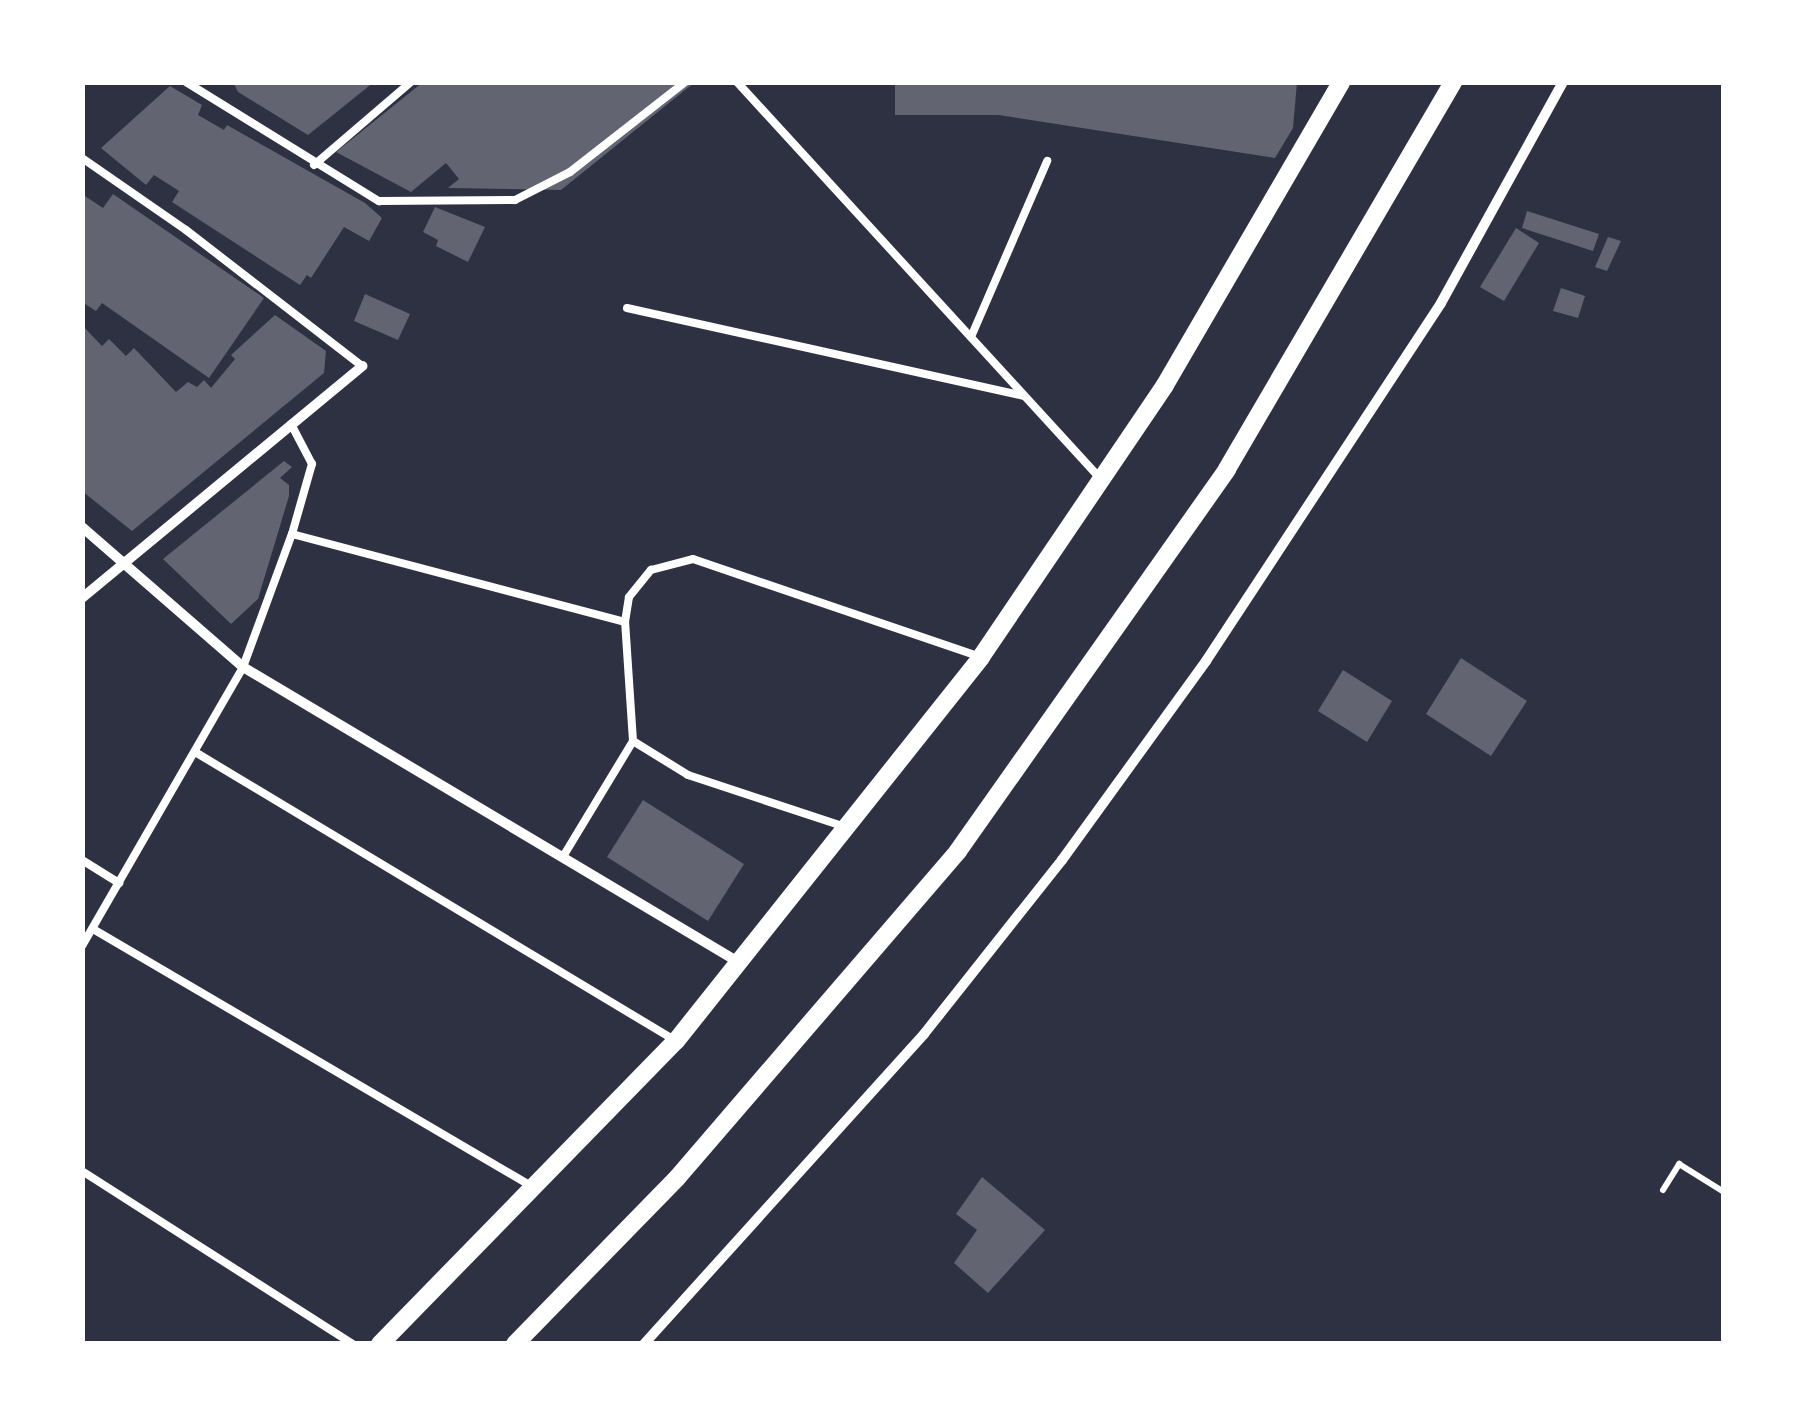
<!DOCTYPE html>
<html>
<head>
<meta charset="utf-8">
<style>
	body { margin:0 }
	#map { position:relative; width:1806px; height:1426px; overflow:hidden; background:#2d3142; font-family:Poppins,sans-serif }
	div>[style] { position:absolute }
	.building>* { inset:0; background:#626471 }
	.path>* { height:6px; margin:-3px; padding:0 3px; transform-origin:3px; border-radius:3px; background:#fff }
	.service>* { height:8px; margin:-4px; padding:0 4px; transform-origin:4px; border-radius:4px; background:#fff }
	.minor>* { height:10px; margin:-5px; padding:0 5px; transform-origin:5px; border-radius:5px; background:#fff }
	.tertiary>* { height:18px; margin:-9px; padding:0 9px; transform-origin:9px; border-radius:9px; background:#fff }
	span { translate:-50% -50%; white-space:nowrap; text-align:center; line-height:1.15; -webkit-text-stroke:9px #fff; paint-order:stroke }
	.frame { position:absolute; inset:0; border:85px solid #fff; pointer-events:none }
</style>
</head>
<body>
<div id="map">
	<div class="building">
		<div style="clip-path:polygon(233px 82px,374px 82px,308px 135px,238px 92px)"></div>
		<div style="clip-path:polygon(423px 82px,695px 82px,561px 190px,448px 188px,459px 179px,446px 163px,411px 192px,336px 152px)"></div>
		<div style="clip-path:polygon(895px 82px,1297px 82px,1293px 128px,1275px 158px,999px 115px,895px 115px)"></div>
		<div style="clip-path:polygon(170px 86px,202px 105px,198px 115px,224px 130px,227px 125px,365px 203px,382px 218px,369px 241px,344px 227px,311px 278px,307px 275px,300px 285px,172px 202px,179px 191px,154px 175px,146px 185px,101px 148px)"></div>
		<div style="clip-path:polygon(82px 194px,103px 208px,113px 194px,264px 298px,209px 378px,102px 303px,96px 311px,82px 302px)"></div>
		<div style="clip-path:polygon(435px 207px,485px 227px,468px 262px,436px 246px,438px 240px,423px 232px)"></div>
		<div style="clip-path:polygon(1527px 211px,1599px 234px,1593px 251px,1522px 228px)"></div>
		<div style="clip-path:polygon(1516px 228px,1539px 243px,1504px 301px,1480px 287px)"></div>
		<div style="clip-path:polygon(1608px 237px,1621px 241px,1607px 271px,1595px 267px)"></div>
		<div style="clip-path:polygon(1561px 288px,1585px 296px,1578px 318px,1553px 311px)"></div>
		<div style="clip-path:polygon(365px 294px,410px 314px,398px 340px,354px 321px)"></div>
		<div style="clip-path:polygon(275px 315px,326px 351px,324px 373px,132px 531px,82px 491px,82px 325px,102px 346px,109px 339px,126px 356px,134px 348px,176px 392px,188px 382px,197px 387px,204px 380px,211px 388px,235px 359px,231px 355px)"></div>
		<div style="clip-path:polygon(284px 461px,292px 467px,280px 478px,289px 485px,289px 496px,258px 599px,231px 624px,163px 559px)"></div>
		<div style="clip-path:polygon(1461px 658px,1527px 701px,1491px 756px,1426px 714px)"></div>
		<div style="clip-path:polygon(1343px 670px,1392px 701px,1367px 742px,1318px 711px)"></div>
		<div style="clip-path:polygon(643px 800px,744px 864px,708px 921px,607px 857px)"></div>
		<div style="clip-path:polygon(982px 1177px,1045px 1230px,988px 1293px,954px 1263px,977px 1230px,956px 1214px)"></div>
	</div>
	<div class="path">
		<div style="left:1663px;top:1190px;width:31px;rotate:-58deg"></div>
		<div style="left:1679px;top:1164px;width:53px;rotate:31.9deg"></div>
	</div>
	<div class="service">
		<div style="left:186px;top:82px;width:227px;rotate:31.7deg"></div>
		<div style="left:379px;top:201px;width:136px;rotate:-0.4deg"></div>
		<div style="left:515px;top:200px;width:62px;rotate:-27deg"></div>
		<div style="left:570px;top:172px;width:146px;rotate:-38deg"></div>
		<div style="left:737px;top:82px;width:536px;rotate:47.5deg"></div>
		<div style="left:82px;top:158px;width:126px;rotate:34.7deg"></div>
		<div style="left:186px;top:230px;width:222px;rotate:37.7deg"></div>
		<div style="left:314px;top:165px;width:128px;rotate:-40.6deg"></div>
		<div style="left:627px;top:308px;width:406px;rotate:12.5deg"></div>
		<div style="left:971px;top:337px;width:192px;rotate:-66.6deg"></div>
		<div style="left:292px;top:534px;width:344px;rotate:14.8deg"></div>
		<div style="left:633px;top:741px;width:65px;rotate:31.7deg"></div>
		<div style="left:688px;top:775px;width:165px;rotate:18.3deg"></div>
		<div style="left:195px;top:752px;width:561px;rotate:31deg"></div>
		<div style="left:564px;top:855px;width:133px;rotate:-58.8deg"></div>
		<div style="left:633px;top:741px;width:119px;rotate:-93.8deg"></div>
		<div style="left:625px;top:622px;width:25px;rotate:-81deg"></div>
		<div style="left:629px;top:597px;width:35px;rotate:-51deg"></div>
		<div style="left:651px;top:570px;width:43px;rotate:-14.7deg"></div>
		<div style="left:693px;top:559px;width:304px;rotate:18.8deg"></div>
		<div style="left:82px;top:860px;width:44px;rotate:31.9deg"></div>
		<div style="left:93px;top:929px;width:510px;rotate:30.39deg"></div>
		<div style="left:82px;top:946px;width:322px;rotate:-60deg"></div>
		<div style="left:243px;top:667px;width:142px;rotate:-69.8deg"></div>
		<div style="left:292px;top:534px;width:73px;rotate:-74.1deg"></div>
		<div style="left:312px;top:464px;width:45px;rotate:-117.7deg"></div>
		<div style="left:82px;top:1171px;width:322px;rotate:32.6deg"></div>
	</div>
	<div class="minor">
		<div style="left:82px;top:527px;width:213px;rotate:41deg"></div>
		<div style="left:243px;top:667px;width:578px;rotate:30.78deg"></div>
		<div style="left:82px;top:598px;width:364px;rotate:-39.6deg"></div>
		<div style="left:644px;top:1344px;width:418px;rotate:-47.9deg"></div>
		<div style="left:924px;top:1034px;width:222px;rotate:-51.6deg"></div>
		<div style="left:1062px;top:860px;width:246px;rotate:-54.1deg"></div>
		<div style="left:1206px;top:661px;width:428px;rotate:-56.7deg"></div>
		<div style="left:1441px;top:303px;width:252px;rotate:-61.1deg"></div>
	</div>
	<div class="tertiary">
		<div style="left:380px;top:1344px;width:424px;rotate:-45.7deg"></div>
		<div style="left:676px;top:1041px;width:490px;rotate:-51.5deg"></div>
		<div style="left:981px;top:657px;width:328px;rotate:-55.9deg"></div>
		<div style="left:1165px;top:385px;width:350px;rotate:-59.8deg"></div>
		<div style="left:515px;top:1344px;width:232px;rotate:-45.7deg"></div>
		<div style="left:677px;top:1178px;width:431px;rotate:-49.3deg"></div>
		<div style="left:958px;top:851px;width:467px;rotate:-54.8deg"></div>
		<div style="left:1227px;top:469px;width:448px;rotate:-59.7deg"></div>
	</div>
	<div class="frame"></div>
</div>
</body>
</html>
